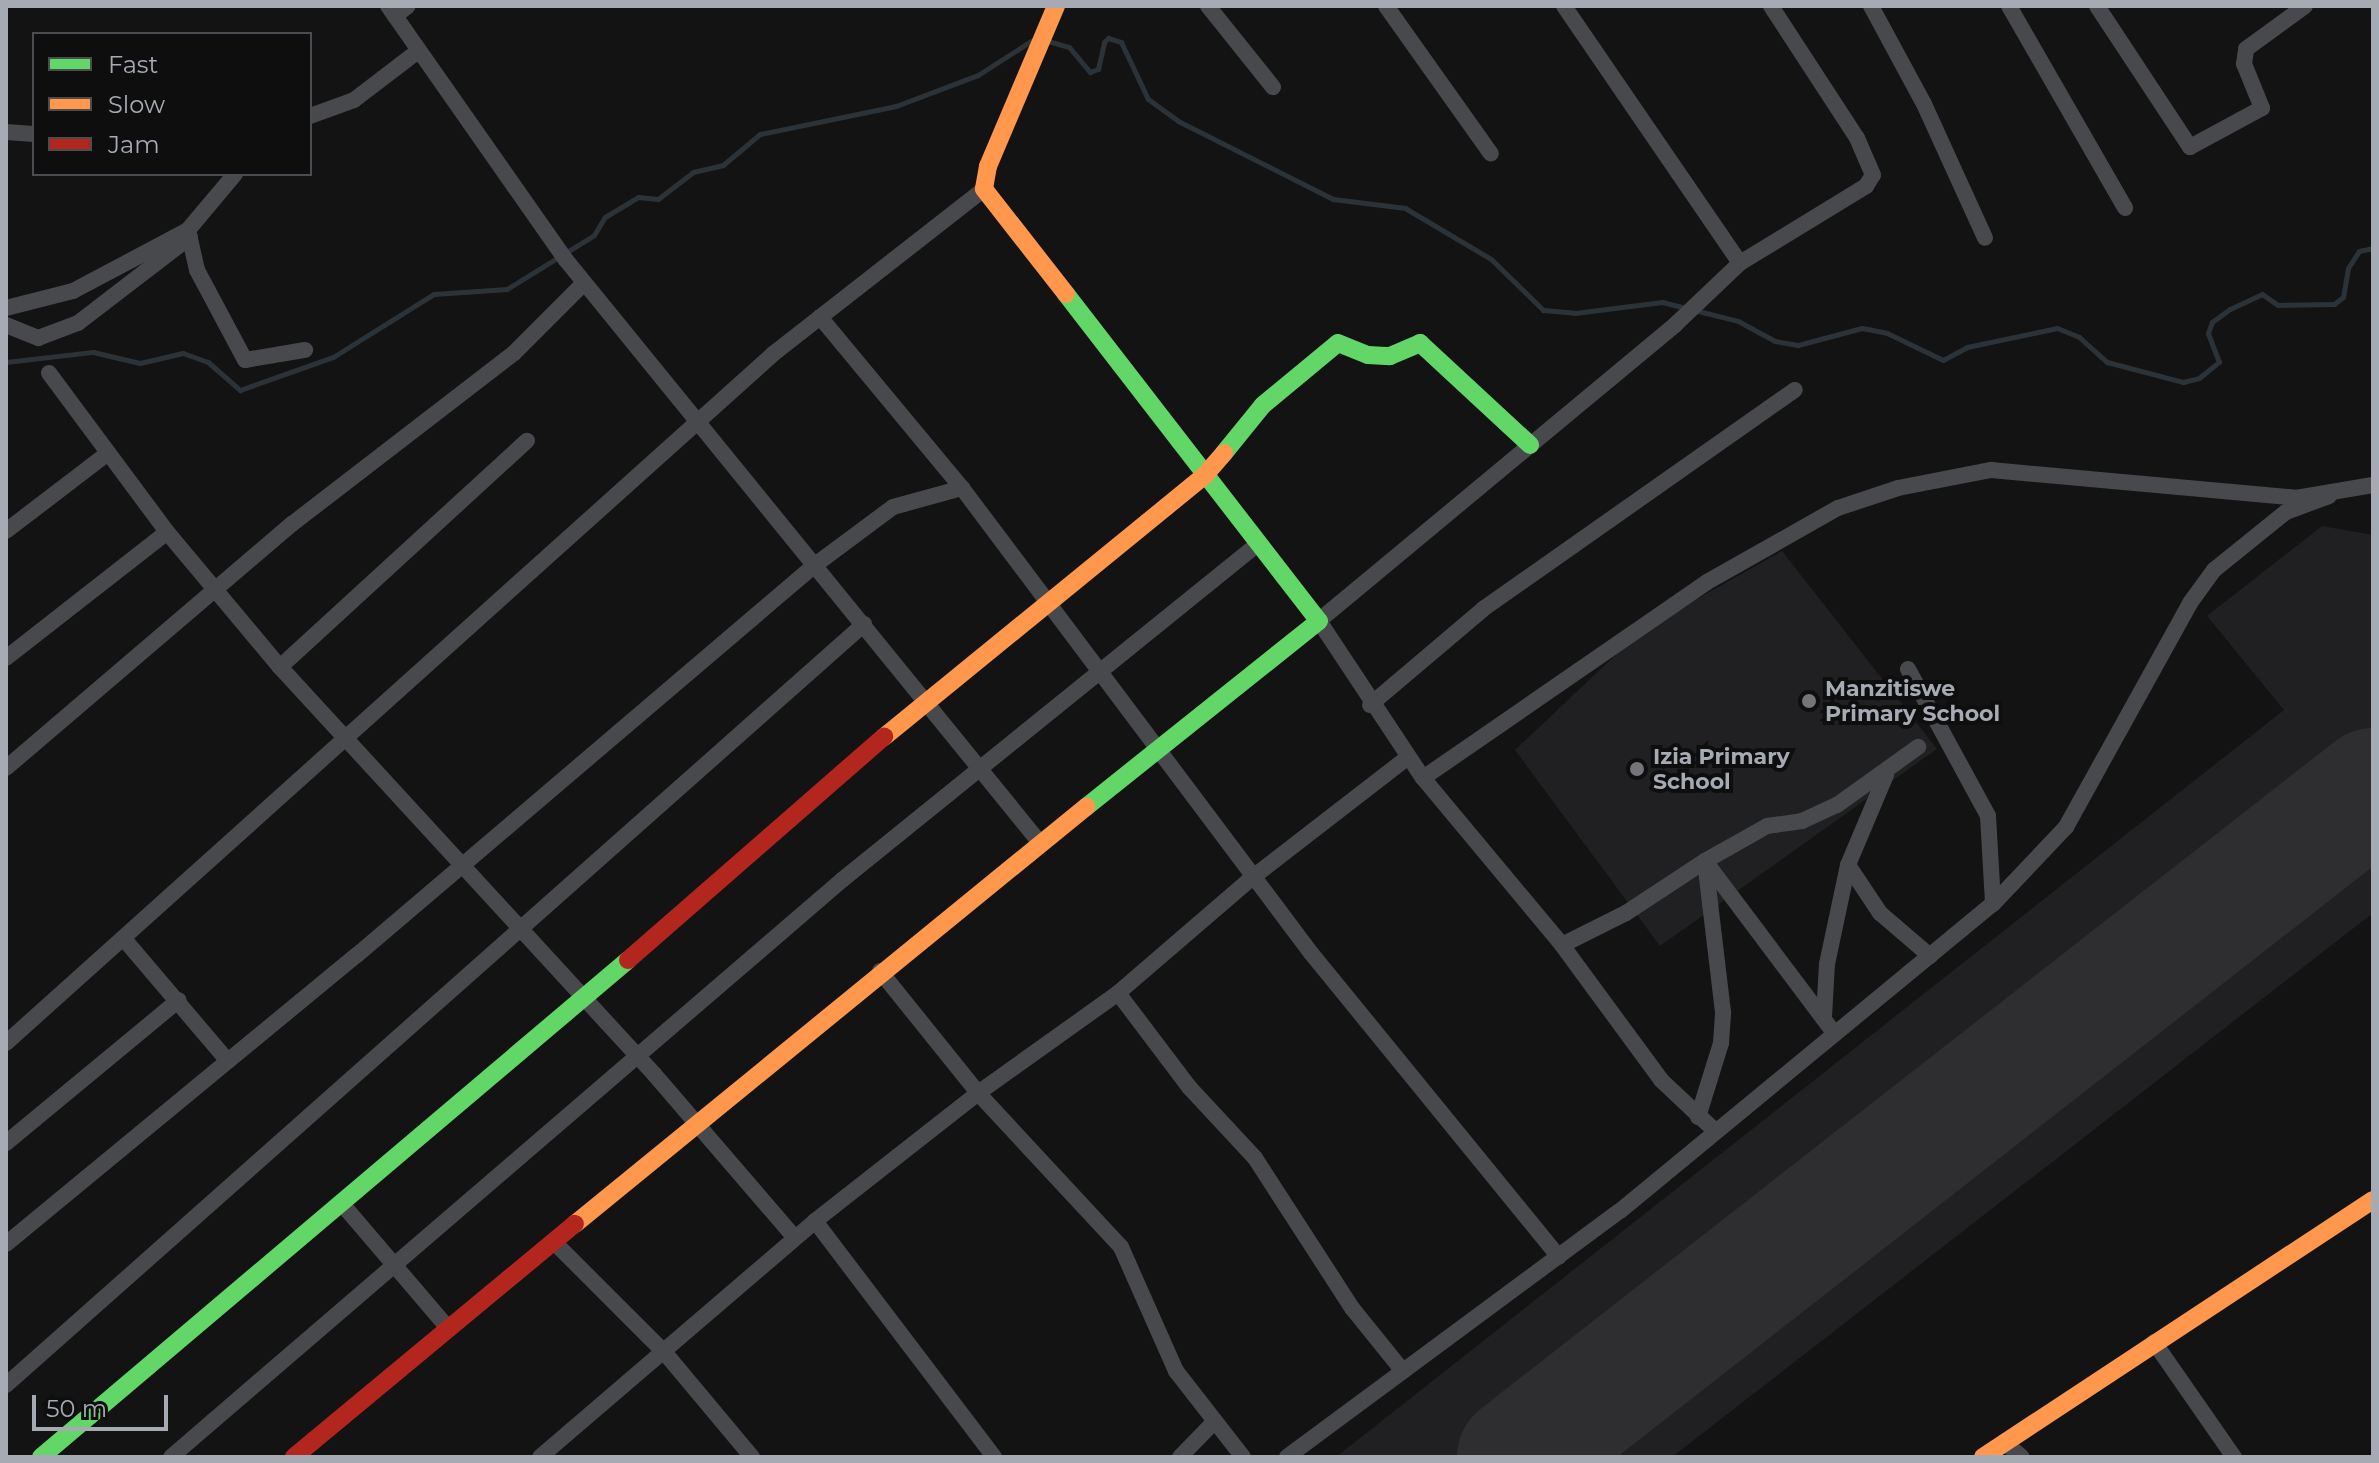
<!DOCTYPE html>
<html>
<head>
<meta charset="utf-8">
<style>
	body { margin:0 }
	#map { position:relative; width:2379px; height:1463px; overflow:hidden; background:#131314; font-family:Montserrat,sans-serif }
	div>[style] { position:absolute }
	.built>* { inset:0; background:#202022 }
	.stream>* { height:5px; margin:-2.5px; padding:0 2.5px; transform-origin:2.5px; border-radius:2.5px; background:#2c3338 }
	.runway>* { height:122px; margin:-61px; padding:0 61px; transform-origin:61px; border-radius:61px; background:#2e2e30 }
	.street>* { height:16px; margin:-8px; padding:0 8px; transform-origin:8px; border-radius:8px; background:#48494c }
	.fast>* { height:18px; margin:-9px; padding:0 9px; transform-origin:9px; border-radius:9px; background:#63d668 }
	.slow>* { height:18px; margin:-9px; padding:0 9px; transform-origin:9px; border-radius:9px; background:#ff974d }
	.jam>* { height:18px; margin:-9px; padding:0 9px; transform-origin:9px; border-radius:9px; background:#b3261e }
	.dots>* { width:22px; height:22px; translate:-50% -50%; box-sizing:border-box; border:4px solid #0e0e0f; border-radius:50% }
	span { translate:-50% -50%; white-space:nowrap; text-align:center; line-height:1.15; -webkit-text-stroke:8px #0e0e0f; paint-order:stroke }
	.poi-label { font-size:22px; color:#a6aab3; font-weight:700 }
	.left { translate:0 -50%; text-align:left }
	.frame { position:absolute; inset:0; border:8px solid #a6aab3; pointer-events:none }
	.legend { position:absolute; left:32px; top:32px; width:280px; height:144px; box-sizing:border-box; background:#0e0e0f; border:2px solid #4b4c51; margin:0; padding:10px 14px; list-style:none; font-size:24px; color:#a6aab3 }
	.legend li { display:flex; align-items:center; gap:16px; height:40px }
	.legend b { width:40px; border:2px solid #4b4c51 }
	.scale { position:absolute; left:32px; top:1395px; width:136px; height:36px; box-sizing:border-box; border:4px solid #a6aab3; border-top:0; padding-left:10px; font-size:24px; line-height:28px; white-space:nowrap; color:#a6aab3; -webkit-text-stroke:6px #0e0e0f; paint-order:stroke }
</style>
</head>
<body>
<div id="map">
	<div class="built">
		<div style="clip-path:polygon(2322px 526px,2373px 535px,2373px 913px,1672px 1457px,1336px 1457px,2284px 710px,2207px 616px)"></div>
		<div style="clip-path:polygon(1782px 551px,1937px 749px,1660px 946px,1515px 750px,1642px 630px)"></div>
	</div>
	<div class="stream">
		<div style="left:1048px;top:41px;width:22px;rotate:16deg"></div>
		<div style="left:1069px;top:47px;width:33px;rotate:50deg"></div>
		<div style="left:1090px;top:72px;width:9px;rotate:-21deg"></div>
		<div style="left:1098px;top:69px;width:28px;rotate:-77deg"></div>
		<div style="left:1104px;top:42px;width:6px;rotate:-45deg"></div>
		<div style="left:1108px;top:38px;width:14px;rotate:17deg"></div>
		<div style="left:1121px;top:42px;width:63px;rotate:64.7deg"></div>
		<div style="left:1148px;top:99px;width:37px;rotate:36deg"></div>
		<div style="left:1178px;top:121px;width:174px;rotate:26.7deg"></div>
		<div style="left:1333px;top:199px;width:73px;rotate:7.1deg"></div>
		<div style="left:1405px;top:208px;width:100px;rotate:30.7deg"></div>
		<div style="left:1491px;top:259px;width:73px;rotate:44.4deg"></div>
		<div style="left:1543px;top:310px;width:32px;rotate:5deg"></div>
		<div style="left:1575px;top:313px;width:88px;rotate:-7.2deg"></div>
		<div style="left:1662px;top:302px;width:78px;rotate:14deg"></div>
		<div style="left:1738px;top:321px;width:42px;rotate:28.4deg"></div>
		<div style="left:1775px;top:341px;width:23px;rotate:10deg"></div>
		<div style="left:1798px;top:345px;width:66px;rotate:-14.9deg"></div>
		<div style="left:1862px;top:328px;width:25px;rotate:11deg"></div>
		<div style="left:1887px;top:333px;width:62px;rotate:25.7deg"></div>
		<div style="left:1943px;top:360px;width:27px;rotate:-28deg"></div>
		<div style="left:1967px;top:347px;width:92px;rotate:-11.9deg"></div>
		<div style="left:2057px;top:328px;width:24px;rotate:22deg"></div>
		<div style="left:2079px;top:337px;width:38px;rotate:42deg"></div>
		<div style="left:2107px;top:362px;width:79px;rotate:14.7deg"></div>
		<div style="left:2183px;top:382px;width:16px;rotate:-14deg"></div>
		<div style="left:2199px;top:378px;width:26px;rotate:-39deg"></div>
		<div style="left:2219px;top:362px;width:31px;rotate:-111deg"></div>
		<div style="left:2208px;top:333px;width:12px;rotate:-70deg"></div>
		<div style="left:2212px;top:322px;width:22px;rotate:-36deg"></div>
		<div style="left:2230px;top:309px;width:35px;rotate:-25deg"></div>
		<div style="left:2262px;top:294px;width:19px;rotate:35deg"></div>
		<div style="left:2278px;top:305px;width:56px;rotate:-1deg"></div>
		<div style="left:2334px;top:304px;width:11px;rotate:-38deg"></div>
		<div style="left:2343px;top:297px;width:29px;rotate:-80deg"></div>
		<div style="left:2348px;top:268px;width:20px;rotate:-57deg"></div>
		<div style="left:2359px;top:251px;width:14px;rotate:-12deg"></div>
		<div style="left:6px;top:362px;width:88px;rotate:-6.6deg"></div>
		<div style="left:93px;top:352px;width:48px;rotate:13.2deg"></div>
		<div style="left:140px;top:363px;width:44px;rotate:-13.1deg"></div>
		<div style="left:183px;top:353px;width:27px;rotate:20deg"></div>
		<div style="left:208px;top:362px;width:43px;rotate:41.2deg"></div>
		<div style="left:240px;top:390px;width:99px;rotate:-19.5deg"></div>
		<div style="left:333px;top:357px;width:119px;rotate:-32deg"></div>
		<div style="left:434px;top:294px;width:73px;rotate:-3.9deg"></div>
		<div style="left:507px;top:289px;width:102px;rotate:-31.8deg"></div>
		<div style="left:594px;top:235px;width:21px;rotate:-59deg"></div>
		<div style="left:605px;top:217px;width:39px;rotate:-31deg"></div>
		<div style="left:638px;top:197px;width:20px;rotate:6deg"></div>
		<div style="left:658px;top:199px;width:44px;rotate:-37.6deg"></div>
		<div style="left:693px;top:172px;width:31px;rotate:-13deg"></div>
		<div style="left:723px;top:165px;width:48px;rotate:-40deg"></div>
		<div style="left:760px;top:134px;width:139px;rotate:-11.6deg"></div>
		<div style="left:896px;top:106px;width:88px;rotate:-20.7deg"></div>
		<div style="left:978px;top:75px;width:63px;rotate:-32.7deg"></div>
	</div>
	<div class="runway">
		<div style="left:1518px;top:1457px;width:1085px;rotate:-38deg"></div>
	</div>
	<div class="street">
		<div style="left:388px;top:6px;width:310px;rotate:55deg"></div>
		<div style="left:566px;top:260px;width:753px;rotate:50.88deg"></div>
		<div style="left:1208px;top:6px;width:104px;rotate:51.3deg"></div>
		<div style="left:1386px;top:6px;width:181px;rotate:54.6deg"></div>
		<div style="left:1564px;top:6px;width:311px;rotate:55.6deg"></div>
		<div style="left:1740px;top:263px;width:90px;rotate:136.4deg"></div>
		<div style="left:1675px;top:325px;width:463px;rotate:140.3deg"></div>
		<div style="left:1319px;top:621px;width:188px;rotate:56.5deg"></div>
		<div style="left:1423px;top:778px;width:217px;rotate:50.2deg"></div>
		<div style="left:1562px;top:945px;width:167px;rotate:53.7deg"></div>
		<div style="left:1661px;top:1080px;width:71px;rotate:43.3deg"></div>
		<div style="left:1871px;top:6px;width:111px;rotate:61.6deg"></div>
		<div style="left:1924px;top:104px;width:147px;rotate:65.5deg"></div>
		<div style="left:2009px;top:6px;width:233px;rotate:60.1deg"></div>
		<div style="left:2097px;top:6px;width:169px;rotate:56.6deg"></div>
		<div style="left:2190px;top:147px;width:82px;rotate:-28.4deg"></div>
		<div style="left:2262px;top:108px;width:48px;rotate:-112.2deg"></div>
		<div style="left:2244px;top:64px;width:15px;rotate:-82deg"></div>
		<div style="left:2246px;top:49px;width:73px;rotate:-36.1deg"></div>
		<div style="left:395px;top:16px;width:16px;rotate:-38deg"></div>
		<div style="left:310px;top:116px;width:47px;rotate:-20deg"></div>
		<div style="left:354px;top:100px;width:81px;rotate:-37.4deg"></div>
		<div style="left:6px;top:132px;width:28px;rotate:4deg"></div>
		<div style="left:188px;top:230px;width:41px;rotate:77.3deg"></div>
		<div style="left:197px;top:270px;width:102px;rotate:61.9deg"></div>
		<div style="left:245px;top:360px;width:61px;rotate:-9.5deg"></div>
		<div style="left:1740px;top:263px;width:148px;rotate:-31.4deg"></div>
		<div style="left:1866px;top:186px;width:13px;rotate:-58deg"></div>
		<div style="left:1873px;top:175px;width:40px;rotate:-113.4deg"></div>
		<div style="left:1857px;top:138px;width:158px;rotate:-123.1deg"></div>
		<div style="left:6px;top:308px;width:69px;rotate:-14.2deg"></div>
		<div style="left:73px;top:291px;width:130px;rotate:-27.9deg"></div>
		<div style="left:188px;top:230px;width:73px;rotate:-50deg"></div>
		<div style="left:820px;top:317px;width:222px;rotate:50.3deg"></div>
		<div style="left:962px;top:488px;width:581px;rotate:53.11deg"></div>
		<div style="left:1311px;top:953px;width:392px;rotate:50.8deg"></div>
		<div style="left:6px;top:325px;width:35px;rotate:22deg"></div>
		<div style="left:38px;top:338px;width:43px;rotate:-20.6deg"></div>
		<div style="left:78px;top:323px;width:141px;rotate:-37.5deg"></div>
		<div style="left:49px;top:373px;width:198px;rotate:53.4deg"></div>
		<div style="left:167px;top:532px;width:176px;rotate:50.1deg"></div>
		<div style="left:280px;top:667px;width:553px;rotate:47.42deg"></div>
		<div style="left:654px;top:1074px;width:216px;rotate:49.3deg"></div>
		<div style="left:6px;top:531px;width:128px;rotate:-37.4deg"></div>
		<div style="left:6px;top:658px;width:204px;rotate:-38deg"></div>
		<div style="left:280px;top:667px;width:335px;rotate:-42.5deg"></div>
		<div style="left:1908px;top:669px;width:167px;rotate:61.4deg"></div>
		<div style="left:1988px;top:816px;width:88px;rotate:86.7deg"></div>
		<div style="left:1370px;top:705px;width:148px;rotate:-40.3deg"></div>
		<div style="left:1483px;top:609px;width:381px;rotate:-35.1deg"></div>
		<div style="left:6px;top:768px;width:376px;rotate:-40.5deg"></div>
		<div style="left:292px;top:524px;width:280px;rotate:-37.6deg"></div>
		<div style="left:514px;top:353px;width:99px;rotate:-45deg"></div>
		<div style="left:1423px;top:778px;width:345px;rotate:-34.6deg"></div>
		<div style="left:1707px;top:582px;width:150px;rotate:-29.5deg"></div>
		<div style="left:1838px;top:508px;width:63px;rotate:-18.4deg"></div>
		<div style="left:1898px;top:488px;width:95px;rotate:-11deg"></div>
		<div style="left:1991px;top:470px;width:306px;rotate:5.2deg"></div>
		<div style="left:2296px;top:498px;width:78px;rotate:-9.6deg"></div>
		<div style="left:1848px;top:865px;width:58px;rotate:56.3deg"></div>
		<div style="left:1880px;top:913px;width:66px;rotate:40.7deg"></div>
		<div style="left:124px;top:939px;width:160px;rotate:49.6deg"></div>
		<div style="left:1562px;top:945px;width:72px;rotate:-26.6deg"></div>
		<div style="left:1626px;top:913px;width:95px;rotate:-33.4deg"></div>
		<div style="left:1705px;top:861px;width:216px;rotate:53.1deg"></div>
		<div style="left:880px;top:971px;width:156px;rotate:51.2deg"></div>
		<div style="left:978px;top:1093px;width:210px;rotate:47.1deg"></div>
		<div style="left:1121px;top:1247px;width:136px;rotate:66.1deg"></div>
		<div style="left:1176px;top:1371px;width:109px;rotate:52.1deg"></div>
		<div style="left:1118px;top:993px;width:118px;rotate:52.9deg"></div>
		<div style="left:1189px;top:1087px;width:97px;rotate:47.1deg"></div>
		<div style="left:1255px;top:1158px;width:179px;rotate:57.1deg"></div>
		<div style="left:1352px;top:1308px;width:80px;rotate:51.1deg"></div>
		<div style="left:1824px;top:1017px;width:53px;rotate:-86.8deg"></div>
		<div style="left:1827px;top:964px;width:101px;rotate:-78deg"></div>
		<div style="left:1848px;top:865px;width:98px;rotate:-67.1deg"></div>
		<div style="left:6px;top:1043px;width:1031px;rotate:-41.93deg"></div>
		<div style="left:773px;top:354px;width:268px;rotate:-38deg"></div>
		<div style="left:1698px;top:1117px;width:77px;rotate:-72.7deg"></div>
		<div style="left:1721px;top:1043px;width:31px;rotate:-86deg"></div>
		<div style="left:1723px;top:1012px;width:152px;rotate:-96.8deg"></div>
		<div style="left:1705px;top:861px;width:71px;rotate:-29.4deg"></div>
		<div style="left:1767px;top:826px;width:35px;rotate:-8deg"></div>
		<div style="left:1802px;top:821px;width:38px;rotate:-25deg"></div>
		<div style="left:1837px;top:805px;width:100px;rotate:-35.6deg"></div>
		<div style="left:6px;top:1143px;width:224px;rotate:-39.6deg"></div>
		<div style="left:343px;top:1205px;width:162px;rotate:49.5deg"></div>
		<div style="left:815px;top:1221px;width:296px;rotate:52.8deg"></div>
		<div style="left:553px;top:1241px;width:158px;rotate:45deg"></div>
		<div style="left:665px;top:1353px;width:136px;rotate:50.1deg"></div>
		<div style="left:6px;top:1244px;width:455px;rotate:-39.5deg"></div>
		<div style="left:357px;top:955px;width:602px;rotate:-40.42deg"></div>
		<div style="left:815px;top:565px;width:97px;rotate:-36.6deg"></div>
		<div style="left:893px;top:507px;width:72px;rotate:-15.4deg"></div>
		<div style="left:2154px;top:1342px;width:140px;rotate:55.2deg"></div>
		<div style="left:6px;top:1385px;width:1147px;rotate:-41.57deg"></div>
		<div style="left:2004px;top:1442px;width:23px;rotate:40deg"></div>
		<div style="left:171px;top:1457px;width:885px;rotate:-40.69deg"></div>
		<div style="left:842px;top:880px;width:536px;rotate:-38.94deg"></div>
		<div style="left:540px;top:1457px;width:362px;rotate:-40.6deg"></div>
		<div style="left:815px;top:1221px;width:207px;rotate:-38.1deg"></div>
		<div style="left:978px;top:1093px;width:172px;rotate:-35.5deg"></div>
		<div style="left:1118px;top:993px;width:178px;rotate:-40.7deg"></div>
		<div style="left:1253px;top:877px;width:195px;rotate:-37.7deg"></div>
		<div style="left:1180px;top:1457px;width:46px;rotate:-45.9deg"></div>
		<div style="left:1287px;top:1457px;width:414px;rotate:-36.5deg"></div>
		<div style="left:1620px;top:1211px;width:483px;rotate:-39.5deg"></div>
		<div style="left:1993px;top:904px;width:106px;rotate:-46.5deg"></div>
		<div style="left:2066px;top:827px;width:256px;rotate:-61deg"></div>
		<div style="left:2190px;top:603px;width:41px;rotate:-54deg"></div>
		<div style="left:2214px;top:570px;width:92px;rotate:-38.9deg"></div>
		<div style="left:2286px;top:512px;width:46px;rotate:-20.4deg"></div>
	</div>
	<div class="fast">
		<div style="left:1066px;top:294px;width:413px;rotate:52.3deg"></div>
		<div style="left:1319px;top:621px;width:298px;rotate:141.4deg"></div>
		<div style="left:1224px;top:453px;width:62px;rotate:-50.9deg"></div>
		<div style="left:1263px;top:405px;width:97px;rotate:-39.6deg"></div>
		<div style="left:1338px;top:343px;width:32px;rotate:22deg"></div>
		<div style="left:1368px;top:355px;width:22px;rotate:3deg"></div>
		<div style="left:1390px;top:356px;width:33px;rotate:-23deg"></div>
		<div style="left:1420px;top:343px;width:150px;rotate:42.8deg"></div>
		<div style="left:41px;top:1457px;width:769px;rotate:-40.25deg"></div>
	</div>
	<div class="slow">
		<div style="left:1056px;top:6px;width:174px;rotate:113deg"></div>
		<div style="left:988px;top:166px;width:23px;rotate:100deg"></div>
		<div style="left:984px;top:189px;width:133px;rotate:52deg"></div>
		<div style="left:884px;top:737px;width:414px;rotate:-39.2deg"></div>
		<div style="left:1205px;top:475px;width:29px;rotate:-49deg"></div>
		<div style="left:575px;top:1224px;width:660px;rotate:-39.22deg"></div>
		<div style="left:1983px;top:1457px;width:467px;rotate:-33.4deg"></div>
	</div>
	<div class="jam">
		<div style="left:628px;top:960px;width:340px;rotate:-41.1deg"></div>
		<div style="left:294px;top:1457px;width:365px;rotate:-39.7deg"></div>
	</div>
	<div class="dots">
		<div style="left:1809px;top:701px;background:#73757b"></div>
		<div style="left:1637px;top:769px;background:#73757b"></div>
	</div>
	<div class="poi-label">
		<span class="left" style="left:1825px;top:701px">Manzitiswe<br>Primary School</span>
		<span class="left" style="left:1653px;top:769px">Izia Primary<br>School</span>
	</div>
	<div class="frame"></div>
	<ul class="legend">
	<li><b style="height:10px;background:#63d668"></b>Fast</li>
	<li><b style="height:10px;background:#ff974d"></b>Slow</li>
	<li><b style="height:10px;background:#b3261e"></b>Jam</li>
	</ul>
	<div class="scale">50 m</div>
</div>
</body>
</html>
